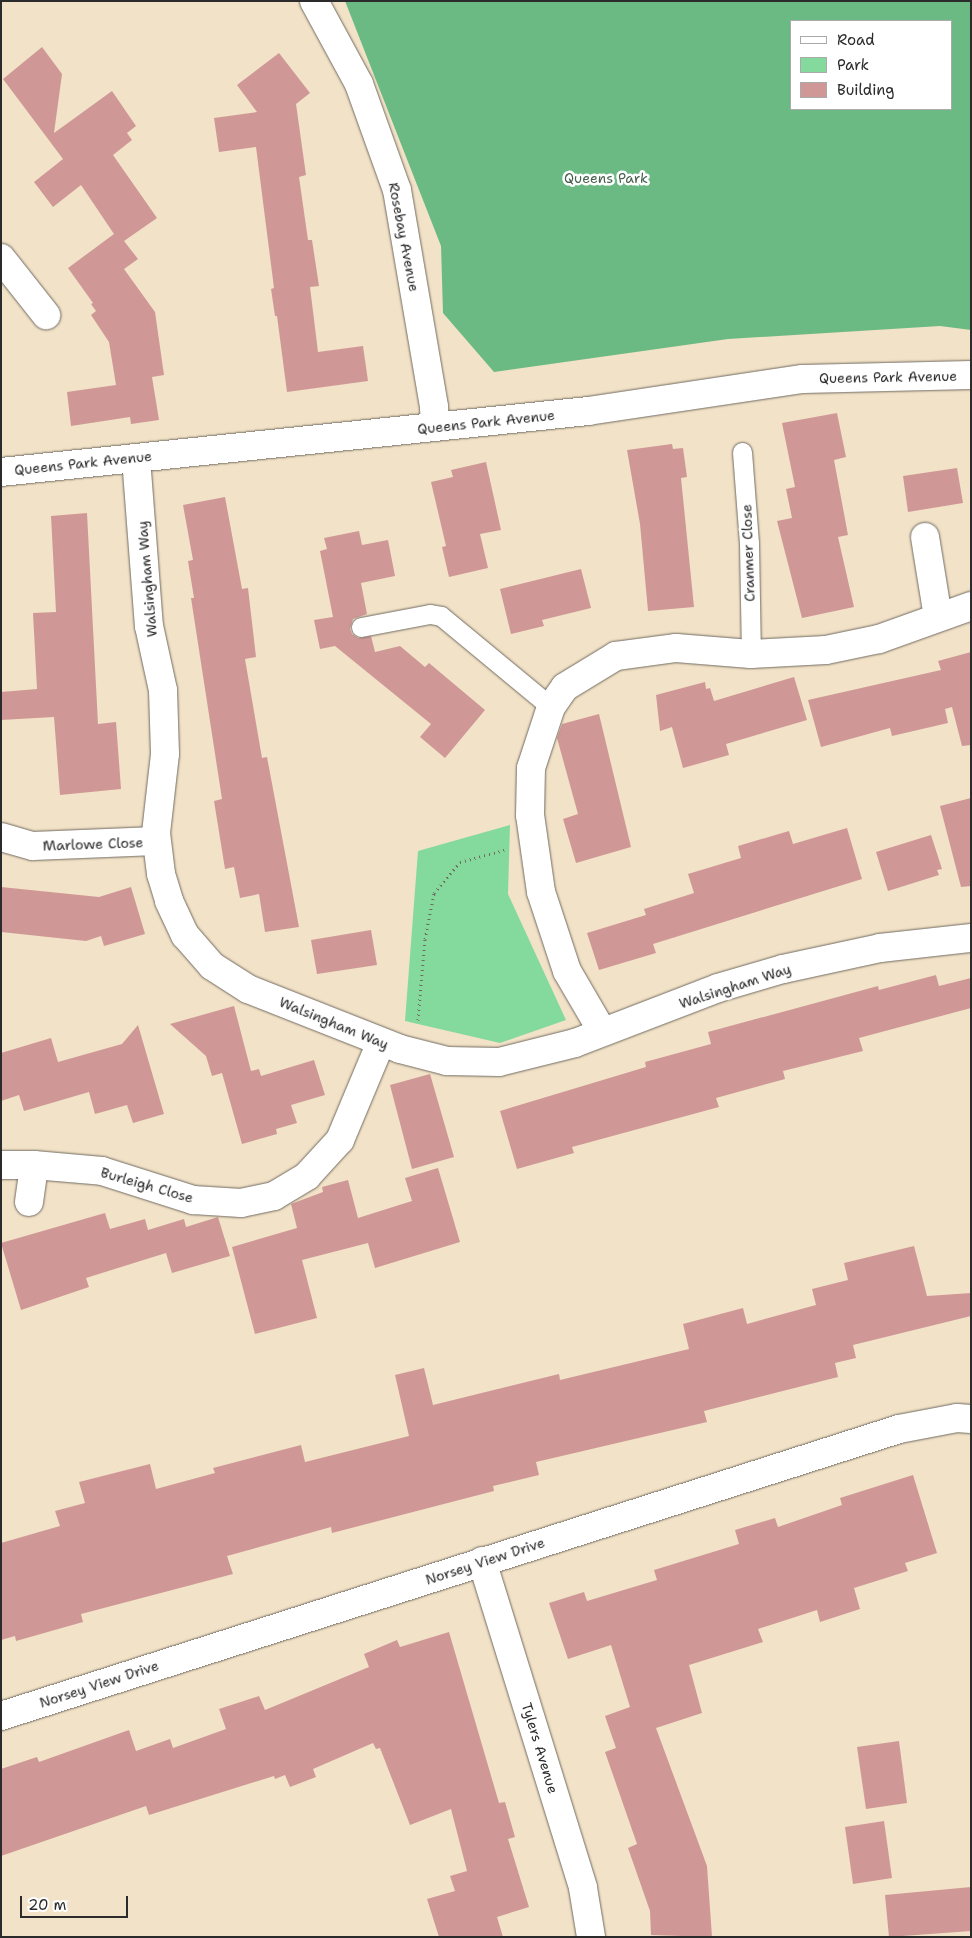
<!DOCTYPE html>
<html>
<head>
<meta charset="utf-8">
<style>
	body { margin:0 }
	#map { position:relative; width:972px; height:1938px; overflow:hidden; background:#f2e2c7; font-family:"Shantell Sans",sans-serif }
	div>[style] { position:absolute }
	.green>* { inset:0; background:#84da9d }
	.forest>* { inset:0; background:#6bba84 }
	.building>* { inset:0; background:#cf9897 }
	.path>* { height:3px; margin-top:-1.5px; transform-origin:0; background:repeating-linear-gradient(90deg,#716b62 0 1px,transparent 0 5px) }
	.roads { filter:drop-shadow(0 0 1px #716b62) drop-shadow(0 0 1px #716b62) }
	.lane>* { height:19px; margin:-9.5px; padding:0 9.5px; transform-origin:9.5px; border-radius:9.5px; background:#fff }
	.street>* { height:28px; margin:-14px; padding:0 14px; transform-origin:14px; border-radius:14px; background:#fff }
	.secondary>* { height:28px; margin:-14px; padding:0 14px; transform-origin:14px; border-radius:14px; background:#fff }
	span { translate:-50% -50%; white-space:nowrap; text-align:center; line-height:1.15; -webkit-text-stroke:5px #fff; paint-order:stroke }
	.park-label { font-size:14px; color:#46604d }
	.street-label { font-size:14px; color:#2b2b2b }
	.frame { position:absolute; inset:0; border:2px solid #2b2b2b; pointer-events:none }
	.legend { position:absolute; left:790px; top:20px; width:162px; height:90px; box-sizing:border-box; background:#fff; border:1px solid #aaa; margin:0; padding:6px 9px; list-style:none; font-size:15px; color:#2b2b2b }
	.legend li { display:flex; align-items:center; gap:10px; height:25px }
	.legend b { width:25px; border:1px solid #aaa }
	.scale { position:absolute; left:20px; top:1896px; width:108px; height:22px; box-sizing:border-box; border:2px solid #2b2b2b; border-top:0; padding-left:6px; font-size:15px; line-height:18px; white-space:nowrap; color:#2b2b2b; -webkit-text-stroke:4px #fff; paint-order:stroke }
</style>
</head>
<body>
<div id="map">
	<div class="green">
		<div style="clip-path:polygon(510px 825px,508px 894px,566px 1020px,500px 1043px,405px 1021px,418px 851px)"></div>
	</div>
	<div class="forest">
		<div style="clip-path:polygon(evenodd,345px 1px,971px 1px,971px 330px,940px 326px,728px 339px,494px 372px,443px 313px,441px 246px,345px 1px,791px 21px,951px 21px,951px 109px,791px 109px,791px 21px)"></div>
	</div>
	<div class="building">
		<div style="clip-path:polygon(42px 47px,62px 74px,54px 133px,112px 91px,136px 126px,127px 133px,132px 140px,113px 155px,157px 218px,124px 241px,138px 259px,124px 269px,155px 312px,164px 375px,152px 377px,159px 420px,131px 424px,130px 417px,71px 426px,67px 392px,116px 385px,109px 342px,91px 315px,96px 311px,91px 304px,93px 303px,68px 268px,114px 234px,81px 185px,53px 207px,34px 182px,63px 159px,3px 79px)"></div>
		<div style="clip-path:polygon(279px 53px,310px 93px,296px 104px,306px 175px,299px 177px,308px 240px,312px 240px,319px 286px,310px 287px,318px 352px,363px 346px,368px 381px,287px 392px,277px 316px,275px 316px,271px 289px,274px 288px,256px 147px,219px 152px,214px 118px,257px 112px,237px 85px)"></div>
		<div style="clip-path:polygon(837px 413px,846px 457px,834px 460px,848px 535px,838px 537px,854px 607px,802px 618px,777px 521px,792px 518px,786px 489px,795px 487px,782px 423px)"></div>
		<div style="clip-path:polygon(672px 444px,673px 449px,683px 448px,687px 477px,681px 478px,694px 607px,648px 611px,640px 524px,627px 450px)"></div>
		<div style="clip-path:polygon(486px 462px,501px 530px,480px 534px,488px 568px,449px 577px,442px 547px,446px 546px,431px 482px,453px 477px,451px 470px)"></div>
		<div style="clip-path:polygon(957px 468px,963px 503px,908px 512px,903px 476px)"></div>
		<div style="clip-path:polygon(225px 497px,242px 589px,248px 588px,256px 657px,245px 659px,262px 758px,267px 757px,299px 927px,265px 932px,259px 894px,240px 898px,234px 867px,225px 869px,214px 801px,222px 799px,191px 598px,194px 598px,188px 561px,193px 560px,183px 505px)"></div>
		<div style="clip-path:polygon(87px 513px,98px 724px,116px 722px,121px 789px,60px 795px,54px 717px,1px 720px,1px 692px,37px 689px,33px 613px,56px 612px,51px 516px)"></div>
		<div style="clip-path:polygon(359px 531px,362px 545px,388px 540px,395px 576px,361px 583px,367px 614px,353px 619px,350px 629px,352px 634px,358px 638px,371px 636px,375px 652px,400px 646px,425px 667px,429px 663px,485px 710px,445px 758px,420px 737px,431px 724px,335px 646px,320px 649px,314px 620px,333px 617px,320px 551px,327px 549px,324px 538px)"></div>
		<div style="clip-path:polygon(581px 569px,591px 608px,542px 620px,544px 626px,511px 634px,500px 589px)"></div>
		<div style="clip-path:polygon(971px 652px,971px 745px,962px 746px,952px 707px,945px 709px,948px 723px,892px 736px,890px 728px,821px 747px,808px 700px,941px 670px,938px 661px)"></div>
		<div style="clip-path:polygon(794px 677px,807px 720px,726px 744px,729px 755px,683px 768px,672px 727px,660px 731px,656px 695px,705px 682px,706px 689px,710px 688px,714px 701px)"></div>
		<div style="clip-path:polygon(599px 714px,631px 847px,576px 863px,563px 819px,578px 814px,557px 738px,562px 724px)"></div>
		<div style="clip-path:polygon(971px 798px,971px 886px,961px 887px,940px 806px)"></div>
		<div style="clip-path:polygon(847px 828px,862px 879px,653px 944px,656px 953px,599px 970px,587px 933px,646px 915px,644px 909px,694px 893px,688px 874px,741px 858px,738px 846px,789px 831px,793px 844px)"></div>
		<div style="clip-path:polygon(931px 835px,942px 869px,937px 870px,939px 875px,888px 891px,876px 852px)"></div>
		<div style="clip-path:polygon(1px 887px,99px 897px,131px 887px,145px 934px,104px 946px,101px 936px,86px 941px,1px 932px)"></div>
		<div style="clip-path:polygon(371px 930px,377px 965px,317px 974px,311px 940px)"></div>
		<div style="clip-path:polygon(936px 975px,939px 986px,971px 978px,971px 1008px,859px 1038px,863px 1051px,783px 1071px,785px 1079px,716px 1098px,719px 1107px,572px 1147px,574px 1153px,517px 1169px,500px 1111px,646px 1067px,645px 1062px,711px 1044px,708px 1032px,878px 986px,879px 990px)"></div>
		<div style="clip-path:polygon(234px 1006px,251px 1071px,259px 1069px,261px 1076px,314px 1060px,325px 1095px,291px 1105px,297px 1123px,276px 1129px,277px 1134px,242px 1144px,222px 1073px,212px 1076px,206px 1056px,170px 1024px)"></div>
		<div style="clip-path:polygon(138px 1025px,164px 1114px,133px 1123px,127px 1105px,95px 1114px,89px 1092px,24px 1111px,19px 1095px,1px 1101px,1px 1053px,51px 1038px,58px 1062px,122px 1044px)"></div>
		<div style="clip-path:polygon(430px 1074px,454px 1157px,412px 1169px,390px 1085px)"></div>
		<div style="clip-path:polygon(438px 1168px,460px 1242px,375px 1268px,368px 1243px,302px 1260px,317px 1318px,255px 1334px,232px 1247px,297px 1228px,291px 1204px,323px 1192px,322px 1187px,348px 1180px,358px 1218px,412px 1201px,405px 1178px)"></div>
		<div style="clip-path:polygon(105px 1213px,110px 1229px,145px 1219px,148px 1230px,184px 1219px,186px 1227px,218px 1217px,230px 1256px,172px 1273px,166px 1253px,86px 1278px,89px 1287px,21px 1310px,1px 1243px)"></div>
		<div style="clip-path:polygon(914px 1246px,927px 1296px,971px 1293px,971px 1316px,853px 1345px,856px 1358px,835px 1363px,838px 1377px,704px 1411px,707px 1422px,536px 1462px,539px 1475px,493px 1486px,494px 1491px,332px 1533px,331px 1527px,227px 1556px,233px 1574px,81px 1614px,83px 1622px,16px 1641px,15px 1636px,1px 1640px,1px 1543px,60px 1526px,55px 1511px,85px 1503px,79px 1482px,150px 1464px,156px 1489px,215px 1473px,213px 1468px,301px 1445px,305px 1462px,409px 1436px,395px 1375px,424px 1368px,433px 1405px,559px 1374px,560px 1380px,689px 1349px,683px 1324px,743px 1308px,747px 1324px,816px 1305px,812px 1289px,848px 1280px,844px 1263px)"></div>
		<div style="clip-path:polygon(913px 1475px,937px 1553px,905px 1563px,908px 1571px,854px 1588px,860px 1609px,820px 1622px,817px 1610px,758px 1629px,763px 1642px,689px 1665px,702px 1713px,656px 1728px,707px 1866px,712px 1937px,651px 1935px,650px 1911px,628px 1848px,637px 1844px,605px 1752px,616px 1748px,605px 1716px,630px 1707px,611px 1645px,568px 1659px,549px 1603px,584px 1592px,587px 1601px,657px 1580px,654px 1570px,739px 1544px,735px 1530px,775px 1518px,778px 1527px,842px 1505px,840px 1498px)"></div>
		<div style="clip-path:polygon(449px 1632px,499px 1803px,505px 1802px,515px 1837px,508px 1839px,529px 1907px,497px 1917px,503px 1937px,439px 1937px,427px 1899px,455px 1891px,450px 1876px,467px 1871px,451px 1809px,410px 1825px,380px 1748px,376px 1749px,373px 1743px,313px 1769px,316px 1777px,290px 1787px,285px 1775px,275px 1779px,274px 1776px,149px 1815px,146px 1806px,1px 1856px,1px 1769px,37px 1757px,39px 1762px,129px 1730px,136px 1751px,170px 1739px,173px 1748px,226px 1729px,219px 1709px,259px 1696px,265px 1710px,369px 1667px,364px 1654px,397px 1640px,400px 1647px)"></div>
		<div style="clip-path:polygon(899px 1741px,907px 1803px,866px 1809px,857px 1747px)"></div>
		<div style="clip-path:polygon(884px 1821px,892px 1878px,853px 1884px,845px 1827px)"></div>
		<div style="clip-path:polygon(971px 1887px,971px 1931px,889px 1937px,885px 1895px)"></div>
	</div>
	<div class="path">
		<div style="left:418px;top:1020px;width:81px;rotate:-85.1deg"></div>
		<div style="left:425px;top:939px;width:47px;rotate:-78.9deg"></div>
		<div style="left:434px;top:893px;width:40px;rotate:-50deg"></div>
		<div style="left:460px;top:862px;width:46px;rotate:-15.3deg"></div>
	</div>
	<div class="roads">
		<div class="lane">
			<div style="left:742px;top:452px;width:91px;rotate:85.6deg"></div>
			<div style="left:749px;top:543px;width:111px;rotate:89deg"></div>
			<div style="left:361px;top:627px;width:70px;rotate:-10.7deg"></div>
			<div style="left:430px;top:614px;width:11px;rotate:10deg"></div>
			<div style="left:441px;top:616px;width:143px;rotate:39.6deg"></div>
		</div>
		<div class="street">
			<div style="left:1px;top:258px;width:73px;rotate:51.7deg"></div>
			<div style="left:136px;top:458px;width:169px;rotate:85.6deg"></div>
			<div style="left:149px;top:626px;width:66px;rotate:77.7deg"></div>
			<div style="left:163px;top:690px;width:64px;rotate:88.2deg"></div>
			<div style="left:165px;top:754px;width:80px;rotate:96.5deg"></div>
			<div style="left:156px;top:833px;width:41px;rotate:83deg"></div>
			<div style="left:161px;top:874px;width:28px;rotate:73deg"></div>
			<div style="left:169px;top:901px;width:38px;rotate:65deg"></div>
			<div style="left:185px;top:935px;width:41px;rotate:48.9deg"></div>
			<div style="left:212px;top:966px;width:43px;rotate:32.6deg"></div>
			<div style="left:248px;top:989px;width:163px;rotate:21.5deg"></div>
			<div style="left:400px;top:1049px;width:49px;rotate:14.3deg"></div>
			<div style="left:447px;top:1061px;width:52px;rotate:1.1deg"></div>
			<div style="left:499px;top:1062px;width:78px;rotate:-14deg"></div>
			<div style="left:575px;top:1043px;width:153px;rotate:-21deg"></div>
			<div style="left:718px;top:988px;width:68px;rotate:-16.3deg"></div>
			<div style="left:783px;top:969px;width:99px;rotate:-12.2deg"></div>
			<div style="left:880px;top:948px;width:92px;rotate:-6.3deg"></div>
			<div style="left:925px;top:537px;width:81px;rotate:80.8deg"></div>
			<div style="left:1px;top:837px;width:33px;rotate:16deg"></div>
			<div style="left:33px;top:846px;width:123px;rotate:-2.3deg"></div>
			<div style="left:602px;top:1031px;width:69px;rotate:-120.3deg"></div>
			<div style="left:567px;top:971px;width:83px;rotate:-108.2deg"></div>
			<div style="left:541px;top:892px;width:78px;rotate:-98.1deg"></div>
			<div style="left:530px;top:815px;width:47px;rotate:-88.8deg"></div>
			<div style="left:531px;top:768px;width:64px;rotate:-71.8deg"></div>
			<div style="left:551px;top:707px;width:24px;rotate:-55deg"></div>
			<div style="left:565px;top:687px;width:60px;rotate:-31.3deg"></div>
			<div style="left:616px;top:656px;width:61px;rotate:-7.6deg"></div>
			<div style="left:676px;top:648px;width:75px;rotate:4.6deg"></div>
			<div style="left:751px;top:654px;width:75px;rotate:-3.1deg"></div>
			<div style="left:826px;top:650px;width:54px;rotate:-11.7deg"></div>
			<div style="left:879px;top:639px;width:98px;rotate:-19.7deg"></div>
			<div style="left:1px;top:1165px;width:33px"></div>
			<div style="left:29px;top:1202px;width:37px;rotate:-82deg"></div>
			<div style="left:34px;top:1165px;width:68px;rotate:5deg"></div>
			<div style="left:102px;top:1171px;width:96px;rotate:17.7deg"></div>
			<div style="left:193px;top:1200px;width:48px;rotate:3.6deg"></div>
			<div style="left:241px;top:1203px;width:34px;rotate:-12deg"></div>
			<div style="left:274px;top:1196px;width:39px;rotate:-31deg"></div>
			<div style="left:307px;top:1176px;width:49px;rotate:-47.5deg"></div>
			<div style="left:340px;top:1140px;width:106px;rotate:-67.3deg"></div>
			<div style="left:482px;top:1561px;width:342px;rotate:72.8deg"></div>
			<div style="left:583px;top:1888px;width:50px;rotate:80.7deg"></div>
			<div style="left:1px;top:1716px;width:943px;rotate:-17.72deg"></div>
			<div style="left:899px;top:1429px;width:59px;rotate:-10.7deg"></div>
			<div style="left:957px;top:1418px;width:14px;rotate:4deg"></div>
		</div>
		<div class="secondary">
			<div style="left:314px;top:1px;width:94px;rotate:61.5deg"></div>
			<div style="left:359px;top:84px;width:113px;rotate:70.3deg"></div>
			<div style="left:397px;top:190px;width:220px;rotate:80.3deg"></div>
			<div style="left:434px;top:407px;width:20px;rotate:87deg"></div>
			<div style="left:1px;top:472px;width:590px;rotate:-5.93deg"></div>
			<div style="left:588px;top:411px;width:217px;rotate:-8.5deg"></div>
			<div style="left:803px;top:379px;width:168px;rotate:-1.4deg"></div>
		</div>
	</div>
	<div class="park-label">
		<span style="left:606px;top:178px">Queens Park</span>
	</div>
	<div class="street-label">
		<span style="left:404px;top:237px;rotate:79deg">Rosebay Avenue</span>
		<span style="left:888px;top:377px;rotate:-1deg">Queens Park Avenue</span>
		<span style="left:486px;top:422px;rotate:-6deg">Queens Park Avenue</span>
		<span style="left:83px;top:463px;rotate:-6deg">Queens Park Avenue</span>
		<span style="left:748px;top:553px;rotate:-92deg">Cranmer Close</span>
		<span style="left:147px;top:579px;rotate:-95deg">Walsingham Way</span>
		<span style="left:93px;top:844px;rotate:-2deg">Marlowe Close</span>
		<span style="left:735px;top:986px;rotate:-18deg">Walsingham Way</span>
		<span style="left:334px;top:1023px;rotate:22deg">Walsingham Way</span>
		<span style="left:147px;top:1185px;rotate:16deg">Burleigh Close</span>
		<span style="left:485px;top:1561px;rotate:-18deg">Norsey View Drive</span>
		<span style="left:99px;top:1684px;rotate:-18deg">Norsey View Drive</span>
		<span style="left:540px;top:1748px;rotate:73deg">Tylers Avenue</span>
	</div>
	<div class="frame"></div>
	<ul class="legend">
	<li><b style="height:6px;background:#fff"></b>Road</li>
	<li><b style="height:14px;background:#84da9d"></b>Park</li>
	<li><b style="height:14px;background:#cf9897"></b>Building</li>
	</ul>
	<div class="scale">20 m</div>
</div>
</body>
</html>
